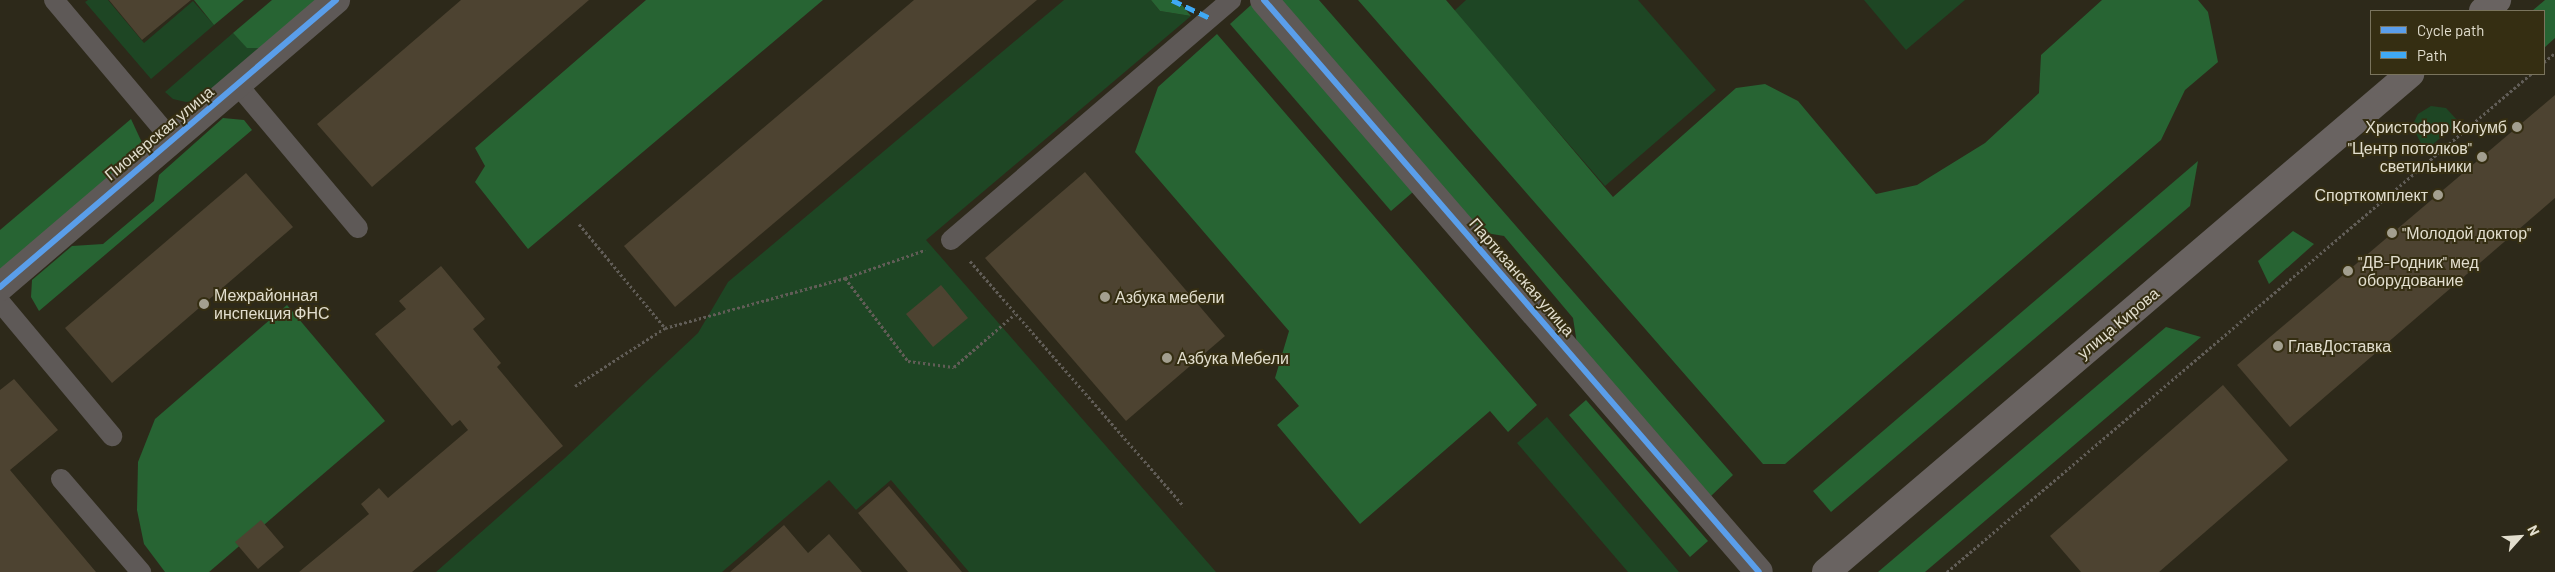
<!DOCTYPE html>
<html>
<head>
<meta charset="utf-8">
<style>
	body { margin:0 }
	#map { position:relative; width:2555px; height:572px; overflow:hidden; background:#2d291a; font-family:Barlow,sans-serif }
	div>[style] { position:absolute }
	.green>* { inset:0; background:#1e4624 }
	.forest>* { inset:0; background:#276433 }
	.building>* { inset:0; background:#4d4331 }
	.path>* { height:3px; margin-top:-1.5px; transform-origin:0; background:repeating-linear-gradient(90deg,#615d57 0 2.5px,transparent 0 5px) }
	.lane>* { height:20px; margin:-10px; padding:0 10px; transform-origin:10px; border-radius:10px; background:#5e5957 }
	.street>* { height:28px; margin:-14px; padding:0 14px; transform-origin:14px; border-radius:14px; background:#5e5957 }
	.secondary>* { height:28px; margin:-14px; padding:0 14px; transform-origin:14px; border-radius:14px; background:#696361 }
	.quiet>* { height:5px; margin-top:-2.5px; transform-origin:0; background:repeating-linear-gradient(90deg,#3fa9f5 0 10px,transparent 0 15px) }
	.cycleway>* { height:6px; margin:-3px; padding:0 3px; transform-origin:3px; border-radius:3px; background:#5a9eea }
	.dots>* { width:14px; height:14px; translate:-50% -50%; box-sizing:border-box; border:2px solid #352e12; border-radius:50% }
	span { translate:-50% -50%; white-space:nowrap; text-align:center; line-height:1.15; -webkit-text-stroke:4px #352e12; paint-order:stroke }
	.poi-label { font-size:16px; color:#e2dece }
	.right { translate:-100% -50%; text-align:right }
	.left { translate:0 -50%; text-align:left }
	.street-label { font-size:16px; color:#e2dece }
	.legend { position:absolute; left:2370px; top:10px; width:175px; height:65px; box-sizing:border-box; background:#352e12; border:1px solid #7a745d; margin:0; padding:6px 9px; list-style:none; font-size:15px; color:#e2dece }
	.legend li { display:flex; align-items:center; gap:10px; height:25px }
	.legend b { width:25px; border:1px solid #7a745d }
	.north { position:absolute; left:2495px; top:512px; width:50px; height:50px; -webkit-text-stroke:4px #352e12; paint-order:stroke; rotate:64deg; font-size:14px; font-weight:700; line-height:20px; text-align:center; color:#e2dece }
	.north::after { content:''; display:block; margin:auto; width:18px; height:22px; background:#e2dece; clip-path:polygon(50% 0,100% 100%,50% 72%,0 100%) }
</style>
</head>
<body>
<div id="map">
	<div class="green">
		<div style="clip-path:polygon(88px 0,108px 0,144px 43px,193px 1px,214px 25px,151px 79px,85px 2px)"></div>
		<div style="clip-path:polygon(1064px 0,1151px 0,1160px 11px,1191px 16px,926px 240px,1216px 572px,969px 572px,891px 480px,856px 510px,829px 480px,722px 572px,436px 572px,565px 458px,698px 333px,728px 282px)"></div>
		<div style="clip-path:polygon(1466px 0,1638px 0,1716px 90px,1605px 186px,1454px 11px)"></div>
		<div style="clip-path:polygon(1864px 0,1965px 0,1906px 50px)"></div>
		<div style="clip-path:polygon(233px 33px,247px 47px,263px 48px,202px 100px,186px 102px,173px 99px,165px 92px)"></div>
		<div style="clip-path:polygon(2431px 106px,2446px 108px,2459px 122px,2425px 151px,2412px 126px,2418px 114px)"></div>
		<div style="clip-path:polygon(1547px 417px,1679px 572px,1628px 572px,1517px 443px)"></div>
	</div>
	<div class="forest">
		<div style="clip-path:polygon(194px 0,244px 0,214px 25px)"></div>
		<div style="clip-path:polygon(272px 0,321px 0,263px 48px,247px 48px,233px 33px)"></div>
		<div style="clip-path:polygon(646px 0,823px 0,528px 249px,475px 182px,485px 166px,475px 148px)"></div>
		<div style="clip-path:polygon(1151px 0,1178px 0,1191px 16px,1160px 11px)"></div>
		<div style="clip-path:polygon(1277px 0,1319px 0,1733px 475px,1711px 496px,1577px 344px,1573px 318px,1504px 236px,1480px 232px)"></div>
		<div style="clip-path:polygon(1358px 0,1446px 0,1613px 197px,1736px 88px,1765px 84px,1798px 101px,1876px 194px,1917px 185px,1985px 143px,2039px 93px,2041px 55px,2102px 0,2198px 0,2208px 12px,2218px 62px,2185px 90px,2161px 140px,1785px 464px,1763px 464px)"></div>
		<div style="clip-path:polygon(2545px 0,2555px 0,2555px 38px,2544px 48px,2544px 11px,2532px 11px)"></div>
		<div style="clip-path:polygon(1251px 5px,1413px 192px,1391px 211px,1230px 24px)"></div>
		<div style="clip-path:polygon(1217px 34px,1537px 405px,1508px 432px,1490px 411px,1360px 524px,1277px 425px,1299px 406px,1275px 378px,1289px 331px,1135px 152px,1158px 87px)"></div>
		<div style="clip-path:polygon(223px 118px,244px 120px,252px 130px,39px 311px,31px 297px,32px 280px,72px 246px,103px 244px,154px 201px,159px 175px)"></div>
		<div style="clip-path:polygon(131px 119px,144px 147px,0 271px,0 230px)"></div>
		<div style="clip-path:polygon(2198px 161px,2190px 206px,1831px 512px,1813px 491px)"></div>
		<div style="clip-path:polygon(2293px 231px,2314px 244px,2269px 284px,2258px 261px)"></div>
		<div style="clip-path:polygon(287px 305px,385px 421px,209px 572px,165px 572px,144px 544px,137px 510px,138px 462px,155px 419px)"></div>
		<div style="clip-path:polygon(2166px 327px,2201px 337px,1925px 572px,1878px 572px)"></div>
		<div style="clip-path:polygon(1586px 400px,1708px 541px,1690px 557px,1569px 415px)"></div>
	</div>
	<div class="building">
		<div style="clip-path:polygon(109px 0,191px 0,142px 40px)"></div>
		<div style="clip-path:polygon(461px 0,589px 0,372px 187px,317px 124px)"></div>
		<div style="clip-path:polygon(914px 0,1037px 0,675px 307px,624px 246px)"></div>
		<div style="clip-path:polygon(2555px 95px,2555px 198px,2290px 427px,2237px 365px)"></div>
		<div style="clip-path:polygon(1085px 172px,1225px 336px,1126px 421px,985px 258px)"></div>
		<div style="clip-path:polygon(246px 173px,293px 227px,112px 383px,65px 328px)"></div>
		<div style="clip-path:polygon(441px 266px,485px 319px,473px 329px,501px 363px,497px 367px,563px 446px,412px 572px,299px 572px,369px 514px,361px 504px,379px 488px,388px 498px,468px 430px,460px 420px,452px 426px,375px 334px,406px 309px,399px 301px)"></div>
		<div style="clip-path:polygon(941px 285px,968px 318px,933px 347px,906px 314px)"></div>
		<div style="clip-path:polygon(14px 379px,58px 430px,10px 470px,96px 572px,0 572px,0 390px)"></div>
		<div style="clip-path:polygon(2223px 385px,2288px 460px,2159px 572px,2081px 572px,2050px 536px)"></div>
		<div style="clip-path:polygon(889px 486px,962px 572px,908px 572px,858px 513px)"></div>
		<div style="clip-path:polygon(261px 520px,284px 547px,258px 569px,235px 542px)"></div>
		<div style="clip-path:polygon(784px 525px,808px 553px,829px 534px,862px 572px,730px 572px)"></div>
	</div>
	<div class="path">
		<div style="left:2544px;top:62px;width:14px;rotate:-39deg"></div>
		<div style="left:579px;top:224px;width:135px;rotate:50.4deg"></div>
		<div style="left:665px;top:328px;width:187px;rotate:-15.5deg"></div>
		<div style="left:845px;top:278px;width:85px;rotate:-19.3deg"></div>
		<div style="left:970px;top:261px;width:325px;rotate:48.9deg"></div>
		<div style="left:845px;top:278px;width:104px;rotate:52.8deg"></div>
		<div style="left:908px;top:361px;width:46px;rotate:7.4deg"></div>
		<div style="left:954px;top:367px;width:81px;rotate:-41deg"></div>
		<div style="left:575px;top:386px;width:107px;rotate:-32.8deg"></div>
		<div style="left:1947px;top:572px;width:768px;rotate:-40.46deg"></div>
	</div>
	<div class="lane">
		<div style="left:54px;top:0;width:183px;rotate:49.9deg"></div>
		<div style="left:237px;top:84px;width:188px;rotate:50deg"></div>
		<div style="left:951px;top:240px;width:369px;rotate:-40.6deg"></div>
		<div style="left:0;top:302px;width:175px;rotate:50.1deg"></div>
		<div style="left:61px;top:479px;width:123px;rotate:49.3deg"></div>
	</div>
	<div class="street">
		<div style="left:1264px;top:0;width:756px;rotate:49.13deg"></div>
		<div style="left:0;top:287px;width:442px;rotate:-40.5deg"></div>
	</div>
	<div class="secondary">
		<div style="left:2483px;top:11px;width:18px;rotate:-38deg"></div>
		<div style="left:1826px;top:572px;width:768px;rotate:-40.46deg"></div>
	</div>
	<div class="quiet">
		<div style="left:1172px;top:0;width:42px;rotate:25.3deg"></div>
	</div>
	<div class="cycleway">
		<div style="left:1264px;top:0;width:756px;rotate:49.13deg"></div>
		<div style="left:0;top:287px;width:442px;rotate:-40.5deg"></div>
	</div>
	<div class="dots">
		<div style="left:2517px;top:127px;background:#a39f8f"></div>
		<div style="left:2482px;top:157px;background:#a39f8f"></div>
		<div style="left:2438px;top:195px;background:#a39f8f"></div>
		<div style="left:2392px;top:233px;background:#a39f8f"></div>
		<div style="left:2348px;top:271px;background:#a39f8f"></div>
		<div style="left:1105px;top:297px;background:#a39f8f"></div>
		<div style="left:204px;top:304px;background:#a39f8f"></div>
		<div style="left:2278px;top:346px;background:#a39f8f"></div>
		<div style="left:1167px;top:358px;background:#a39f8f"></div>
	</div>
	<div class="poi-label">
		<span class="right" style="left:2507px;top:127px">Христофор Колумб</span>
		<span class="right" style="left:2472px;top:157px">"Центр потолков"<br>светильники</span>
		<span class="right" style="left:2428px;top:195px">Спорткомплект</span>
		<span class="left" style="left:2402px;top:233px">"Молодой доктор"</span>
		<span class="left" style="left:2358px;top:271px">"ДВ-Родник" мед<br>оборудование</span>
		<span class="left" style="left:214px;top:304px">Межрайонная<br>инспекция ФНС</span>
		<span class="left" style="left:1115px;top:297px">Азбука мебели</span>
		<span class="left" style="left:2288px;top:346px">ГлавДоставка</span>
		<span class="left" style="left:1177px;top:358px">Азбука Мебели</span>
	</div>
	<div class="street-label">
		<span style="left:159px;top:133px;rotate:-40deg">Пионерская улица</span>
		<span style="left:1522px;top:277px;rotate:49deg">Партизанская улица</span>
		<span style="left:2118px;top:323px;rotate:-40deg">улица Кирова</span>
	</div>
	<ul class="legend">
	<li><b style="height:6px;background:#5a9eea"></b>Cycle path</li>
	<li><b style="height:6px;background:#3fa9f5"></b>Path</li>
	</ul>
	<div class="north">N</div>
</div>
</body>
</html>
